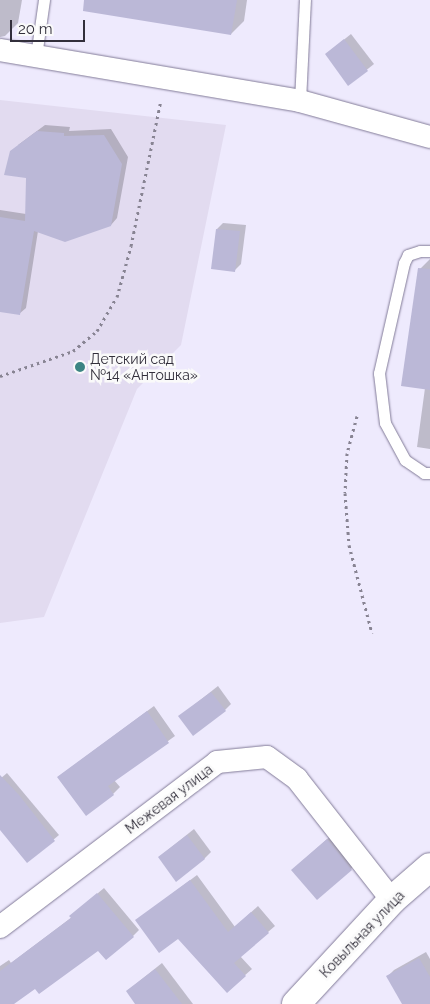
<!DOCTYPE html>
<html>
<head>
<meta charset="utf-8">
<style>
	body { margin:0 }
	#map { position:relative; width:430px; height:1004px; overflow:hidden; background:#eeeafd; font-family:Raleway,sans-serif }
	div>[style] { position:absolute }
	.education>* { inset:0; background:#e2dbf0 }
	.shadow>* { inset:0; background:#0003 }
	.building>* { inset:0; background:#bbb8d7 }
	.path>* { height:3px; margin-top:-1.5px; transform-origin:0; background:repeating-linear-gradient(90deg,#888493 0 2.5px,transparent 0 6.5px) }
	.roads { filter:drop-shadow(0 0 1px #827b98) drop-shadow(0 0 1px #827b98) }
	.lane>* { height:11px; margin:-5.5px; padding:0 5.5px; transform-origin:5.5px; border-radius:5.5px; background:#fff }
	.street>* { height:22px; margin:-11px; padding:0 11px; transform-origin:11px; border-radius:11px; background:#fff }
	.secondary>* { height:28px; margin:-14px; padding:0 14px; transform-origin:14px; border-radius:14px; background:#fff }
	.dots>* { width:14px; height:14px; translate:-50% -50%; box-sizing:border-box; border:2px solid #fafafa; border-radius:50% }
	span { translate:-50% -50%; white-space:nowrap; text-align:center; line-height:1.15; -webkit-text-stroke:5px #fafafa; paint-order:stroke }
	.poi-label { font-size:14px; color:#322f3b }
	.left { translate:0 -50%; text-align:left }
	.street-label { font-size:14px; color:#322f3b }
	.scale { position:absolute; left:10px; top:20px; width:75px; height:22px; box-sizing:border-box; border:2px solid #322f3b; border-top:0; padding-left:6px; font-size:15px; line-height:18px; white-space:nowrap; color:#322f3b; -webkit-text-stroke:4px #fafafa; paint-order:stroke }
</style>
</head>
<body>
<div id="map">
	<div class="education">
		<div style="clip-path:polygon(0 100px,226px 125px,181px 345px,137px 389px,44px 617px,0 623px)"></div>
	</div>
	<div class="shadow">
		<div style="clip-path:polygon(0 0,22px 0,18px 23px,5px 36px,0 37px)"></div>
		<div style="clip-path:polygon(108px 0,247px 0,244px 21px,231px 34px)"></div>
		<div style="clip-path:polygon(351px 34px,374px 64px,349px 84px,326px 54px)"></div>
		<div style="clip-path:polygon(45px 125px,70px 127px,69px 131px,111px 129px,128px 157px,117px 218px,111px 225px,38px 231px,26px 308px,19px 314px,0 311px,0 210px,26px 214px,28px 177px,18px 145px)"></div>
		<div style="clip-path:polygon(223px 223px,246px 225px,241px 264px,235px 270px,217px 229px)"></div>
		<div style="clip-path:polygon(430px 259px,430px 449px,417px 447px,425px 388px,419px 270px)"></div>
		<div style="clip-path:polygon(218px 686px,231px 704px,225px 710px,180px 716px)"></div>
		<div style="clip-path:polygon(154px 706px,175px 736px,114px 780px,120px 787px,113px 794px,58px 777px)"></div>
		<div style="clip-path:polygon(7px 773px,59px 835px,27px 862px,0 828px,0 779px)"></div>
		<div style="clip-path:polygon(194px 829px,211px 852px,204px 859px,159px 857px)"></div>
		<div style="clip-path:polygon(334px 833px,357px 863px,351px 869px,299px 864px)"></div>
		<div style="clip-path:polygon(197px 875px,235px 927px,258px 906px,275px 926px,240px 956px,252px 969px,227px 991px,179px 938px,137px 920px)"></div>
		<div style="clip-path:polygon(104px 888px,139px 930px,133px 936px,98px 949px,35px 987px,11px 1004px,0 1004px,0 966px,9px 960px,11px 963px,72px 917px,78px 910px)"></div>
		<div style="clip-path:polygon(426px 952px,430px 959px,430px 1004px,404px 1004px,388px 976px,394px 970px)"></div>
		<div style="clip-path:polygon(162px 963px,193px 1004px,137px 1004px,127px 991px)"></div>
	</div>
	<div class="building">
		<div style="clip-path:polygon(84px 0,237px 0,231px 35px,83px 11px)"></div>
		<div style="clip-path:polygon(344px 39px,368px 71px,348px 86px,325px 54px)"></div>
		<div style="clip-path:polygon(37px 131px,64px 133px,64px 136px,104px 135px,122px 164px,111px 226px,65px 242px,34px 231px,20px 315px,0 312px,0 217px,25px 221px,26px 178px,4px 175px,10px 151px)"></div>
		<div style="clip-path:polygon(216px 229px,240px 231px,235px 272px,211px 269px)"></div>
		<div style="clip-path:polygon(418px 268px,430px 269px,430px 390px,401px 386px)"></div>
		<div style="clip-path:polygon(211px 692px,226px 711px,193px 736px,178px 716px)"></div>
		<div style="clip-path:polygon(147px 711px,169px 743px,108px 786px,114px 795px,86px 816px,57px 777px)"></div>
		<div style="clip-path:polygon(0 775px,19px 795px,55px 841px,27px 863px,0 830px)"></div>
		<div style="clip-path:polygon(187px 835px,205px 859px,176px 882px,158px 857px)"></div>
		<div style="clip-path:polygon(327px 839px,352px 870px,317px 900px,291px 870px)"></div>
		<div style="clip-path:polygon(190px 880px,228px 932px,251px 912px,269px 933px,234px 963px,246px 976px,227px 993px,178px 939px,159px 953px,135px 920px)"></div>
		<div style="clip-path:polygon(97px 893px,134px 937px,106px 960px,98px 951px,39px 994px,35px 989px,14px 1004px,0 1004px,0 971px,71px 918px,69px 916px)"></div>
		<div style="clip-path:polygon(419px 958px,430px 977px,430px 1004px,402px 1004px,386px 976px)"></div>
		<div style="clip-path:polygon(155px 969px,182px 1004px,135px 1004px,126px 991px)"></div>
	</div>
	<div class="path">
		<div style="left:0;top:376px;width:77px;rotate:-18.9deg"></div>
		<div style="left:73px;top:351px;width:31px;rotate:-40deg"></div>
		<div style="left:97px;top:331px;width:39px;rotate:-60deg"></div>
		<div style="left:117px;top:297px;width:53px;rotate:-74.6deg"></div>
		<div style="left:131px;top:246px;width:149px;rotate:-78.4deg"></div>
		<div style="left:357px;top:416px;width:38px;rotate:105deg"></div>
		<div style="left:347px;top:453px;width:40px;rotate:92.9deg"></div>
		<div style="left:345px;top:493px;width:52px;rotate:85.6deg"></div>
		<div style="left:349px;top:545px;width:91px;rotate:75.4deg"></div>
	</div>
	<div class="roads">
		<div class="lane">
			<div style="left:36px;top:56px;width:57px;rotate:-81.9deg"></div>
			<div style="left:300px;top:101px;width:101px;rotate:-87.2deg"></div>
			<div style="left:430px;top:251px;width:10px;rotate:180deg"></div>
			<div style="left:420px;top:251px;width:13px;rotate:162deg"></div>
			<div style="left:408px;top:255px;width:9px;rotate:117deg"></div>
			<div style="left:404px;top:263px;width:113px;rotate:102.8deg"></div>
			<div style="left:379px;top:373px;width:50px;rotate:83.2deg"></div>
			<div style="left:385px;top:423px;width:42px;rotate:61.6deg"></div>
			<div style="left:405px;top:460px;width:23px;rotate:34deg"></div>
			<div style="left:424px;top:473px;width:6px"></div>
		</div>
		<div class="street">
			<div style="left:0;top:50px;width:304px;rotate:9.6deg"></div>
			<div style="left:300px;top:101px;width:135px;rotate:15.5deg"></div>
			<div style="left:0;top:927px;width:273px;rotate:-37.2deg"></div>
			<div style="left:217px;top:762px;width:50px;rotate:-5.7deg"></div>
			<div style="left:267px;top:757px;width:37px;rotate:36deg"></div>
			<div style="left:297px;top:779px;width:154px;rotate:51.9deg"></div>
		</div>
		<div class="secondary">
			<div style="left:296px;top:1004px;width:142px;rotate:-47.3deg"></div>
			<div style="left:392px;top:900px;width:50px;rotate:-41deg"></div>
		</div>
	</div>
	<div class="dots">
		<div style="left:80px;top:367px;background:#3c8583"></div>
	</div>
	<div class="poi-label">
		<span class="left" style="left:90px;top:367px">Детский сад<br>№14 «Антошка»</span>
	</div>
	<div class="street-label">
		<span style="left:169px;top:799px;rotate:-37deg">Межевая улица</span>
		<span style="left:362px;top:934px;rotate:-46deg">Ковыльная улица</span>
	</div>
	<div class="scale">20 m</div>
</div>
</body>
</html>
